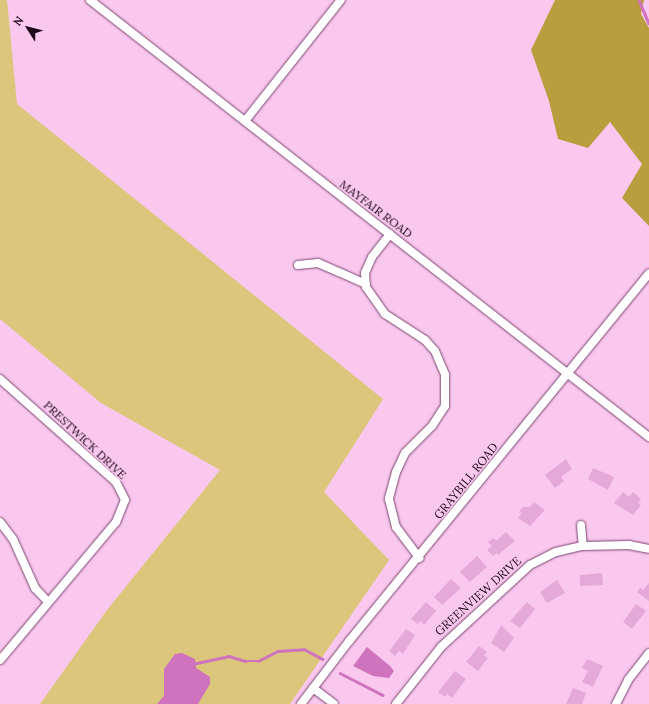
<!DOCTYPE html>
<html>
<head>
<meta charset="utf-8">
<style>
	body { margin:0 }
	#map { position:relative; width:649px; height:704px; overflow:hidden; background:#fac8ef; font-family:Lora,serif }
	div>[style] { position:absolute }
	.green>* { inset:0; background:#dbc67b }
	.forest>* { inset:0; background:#b99e3d }
	.water>* { inset:0; background:#cf73bf }
	.stream>* { height:2.5px; margin:-1.25px; padding:0 1.25px; transform-origin:1.25px; border-radius:1.25px; background:#cf73bf }
	.building>* { inset:0; background:#e5a9d9 }
	.roads { filter:drop-shadow(0 0 1px #7a4570) drop-shadow(0 0 1px #7a4570) }
	.minor>* { height:8px; margin:-4px; padding:0 4px; transform-origin:4px; border-radius:4px; background:#fff }
	span { translate:-50% -50%; white-space:nowrap; text-align:center; line-height:1.15; -webkit-text-stroke:3px #fac8ef; paint-order:stroke }
	.street-label { font-size:12px; color:#1c0719 }
	.north { position:absolute; left:8px; top:8px; width:40px; height:40px; -webkit-text-stroke:3px #fac8ef; paint-order:stroke; rotate:306deg; font-size:11px; font-weight:700; line-height:16px; text-align:center; color:#1c0719 }
	.north::after { content:''; display:block; margin:auto; width:14px; height:18px; background:#1c0719; clip-path:polygon(50% 0,100% 100%,50% 72%,0 100%) }
</style>
</head>
<body>
<div id="map">
	<div class="green">
		<div style="clip-path:polygon(0 0,7px 0,17px 104px,383px 399px,324px 492px,389px 560px,290px 704px,40px 704px,107px 610px,220px 470px,101px 403px,0 319px)"></div>
	</div>
	<div class="forest">
		<div style="clip-path:polygon(555px 0,644px 0,641px 14px,649px 28px,649px 226px,622px 198px,642px 164px,610px 122px,588px 148px,558px 139px,549px 101px,531px 50px)"></div>
	</div>
	<div class="water">
		<div style="clip-path:polygon(367px 647px,390px 666px,394px 671px,389px 678px,373px 676px,353px 666px)"></div>
		<div style="clip-path:polygon(182px 653px,195px 659px,196px 668px,210px 677px,210px 684px,198px 704px,157px 704px,164px 696px,164px 669px,175px 654px)"></div>
	</div>
	<div class="stream">
		<div style="left:639px;top:0;width:25px;rotate:67deg"></div>
		<div style="left:192px;top:664px;width:38px;rotate:-12deg"></div>
		<div style="left:229px;top:656px;width:17px;rotate:17deg"></div>
		<div style="left:245px;top:661px;width:13px"></div>
		<div style="left:258px;top:661px;width:22px;rotate:-27deg"></div>
		<div style="left:278px;top:651px;width:26px;rotate:-4deg"></div>
		<div style="left:304px;top:649px;width:21px;rotate:28deg"></div>
		<div style="left:340px;top:673px;width:48px;rotate:27.1deg"></div>
	</div>
	<div class="building">
		<div style="clip-path:polygon(566px 459px,572px 469px,561px 477px,564px 481px,555px 488px,545px 475px)"></div>
		<div style="clip-path:polygon(593px 468px,614px 477px,608px 490px,588px 479px)"></div>
		<div style="clip-path:polygon(623px 492px,629px 497px,633px 492px,641px 499px,638px 503px,641px 505px,633px 515px,614px 503px)"></div>
		<div style="clip-path:polygon(534px 502px,545px 510px,530px 526px,518px 518px,522px 513px,519px 512px,523px 507px,530px 507px)"></div>
		<div style="clip-path:polygon(506px 532px,515px 541px,498px 555px,497px 553px,493px 556px,487px 550px,492px 546px,488px 542px,493px 538px,496px 541px)"></div>
		<div style="clip-path:polygon(477px 556px,487px 567px,470px 582px,460px 572px)"></div>
		<div style="clip-path:polygon(602px 573px,603px 585px,580px 586px,580px 575px)"></div>
		<div style="clip-path:polygon(451px 579px,461px 588px,442px 605px,434px 597px)"></div>
		<div style="clip-path:polygon(557px 580px,565px 593px,547px 603px,540px 592px)"></div>
		<div style="clip-path:polygon(649px 583px,649px 601px,637px 592px,640px 588px,643px 590px)"></div>
		<div style="clip-path:polygon(426px 602px,436px 611px,424px 625px,420px 621px,418px 624px,411px 619px)"></div>
		<div style="clip-path:polygon(527px 602px,535px 609px,520px 628px,510px 621px)"></div>
		<div style="clip-path:polygon(636px 604px,646px 611px,632px 629px,623px 622px)"></div>
		<div style="clip-path:polygon(501px 625px,514px 638px,504px 652px,491px 643px)"></div>
		<div style="clip-path:polygon(406px 629px,415px 635px,403px 654px,399px 651px,395px 656px,389px 651px)"></div>
		<div style="clip-path:polygon(479px 646px,487px 652px,484px 655px,488px 658px,478px 671px,466px 662px)"></div>
		<div style="clip-path:polygon(587px 659px,603px 666px,593px 687px,582px 682px,588px 671px,582px 668px)"></div>
		<div style="clip-path:polygon(455px 671px,466px 679px,452px 698px,447px 694px,445px 697px,438px 692px)"></div>
		<div style="clip-path:polygon(573px 688px,586px 693px,582px 704px,566px 704px)"></div>
	</div>
	<div class="roads">
		<div class="minor">
			<div style="left:90px;top:0;width:710px;rotate:38.02deg"></div>
			<div style="left:245px;top:121px;width:154px;rotate:-51.6deg"></div>
			<div style="left:390px;top:234px;width:29px;rotate:128deg"></div>
			<div style="left:372px;top:257px;width:17px;rotate:114deg"></div>
			<div style="left:365px;top:273px;width:14px;rotate:86deg"></div>
			<div style="left:366px;top:287px;width:33px;rotate:55deg"></div>
			<div style="left:385px;top:314px;width:48px;rotate:33deg"></div>
			<div style="left:425px;top:340px;width:15px;rotate:48deg"></div>
			<div style="left:435px;top:351px;width:26px;rotate:67deg"></div>
			<div style="left:445px;top:375px;width:31px;rotate:90deg"></div>
			<div style="left:445px;top:406px;width:24px;rotate:123deg"></div>
			<div style="left:432px;top:426px;width:38px;rotate:135deg"></div>
			<div style="left:405px;top:453px;width:21px;rotate:115deg"></div>
			<div style="left:396px;top:472px;width:28px;rotate:105deg"></div>
			<div style="left:389px;top:499px;width:29px;rotate:76deg"></div>
			<div style="left:396px;top:527px;width:39px;rotate:53deg"></div>
			<div style="left:298px;top:265px;width:20px;rotate:-6deg"></div>
			<div style="left:318px;top:263px;width:52px;rotate:23.6deg"></div>
			<div style="left:0;top:379px;width:155px;rotate:41.6deg"></div>
			<div style="left:116px;top:482px;width:20px;rotate:63deg"></div>
			<div style="left:125px;top:500px;width:24px;rotate:112deg"></div>
			<div style="left:116px;top:522px;width:180px;rotate:130deg"></div>
			<div style="left:0;top:522px;width:21px;rotate:53deg"></div>
			<div style="left:13px;top:539px;width:54px;rotate:65.8deg"></div>
			<div style="left:35px;top:588px;width:19px;rotate:47deg"></div>
			<div style="left:581px;top:525px;width:21px;rotate:85deg"></div>
			<div style="left:313px;top:688px;width:26px;rotate:37deg"></div>
			<div style="left:301px;top:704px;width:81px;rotate:-52.6deg"></div>
			<div style="left:350px;top:640px;width:473px;rotate:-50.8deg"></div>
			<div style="left:396px;top:704px;width:73px;rotate:-51.7deg"></div>
			<div style="left:441px;top:647px;width:121px;rotate:-42.7deg"></div>
			<div style="left:530px;top:565px;width:29px;rotate:-27deg"></div>
			<div style="left:556px;top:552px;width:28px;rotate:-13deg"></div>
			<div style="left:583px;top:546px;width:46px;rotate:-1.2deg"></div>
			<div style="left:629px;top:545px;width:20px;rotate:11deg"></div>
			<div style="left:616px;top:704px;width:27px;rotate:-63deg"></div>
			<div style="left:628px;top:680px;width:34px;rotate:-52deg"></div>
		</div>
	</div>
	<div class="street-label">
		<span style="left:376px;top:209px;rotate:37deg">MAYFAIR ROAD</span>
		<span style="left:85px;top:440px;rotate:43deg">PRESTWICK DRIVE</span>
		<span style="left:466px;top:481px;rotate:-51deg">GRAYBILL ROAD</span>
		<span style="left:478px;top:596px;rotate:-42deg">GREENVIEW DRIVE</span>
	</div>
	<div class="north">N</div>
</div>
</body>
</html>
